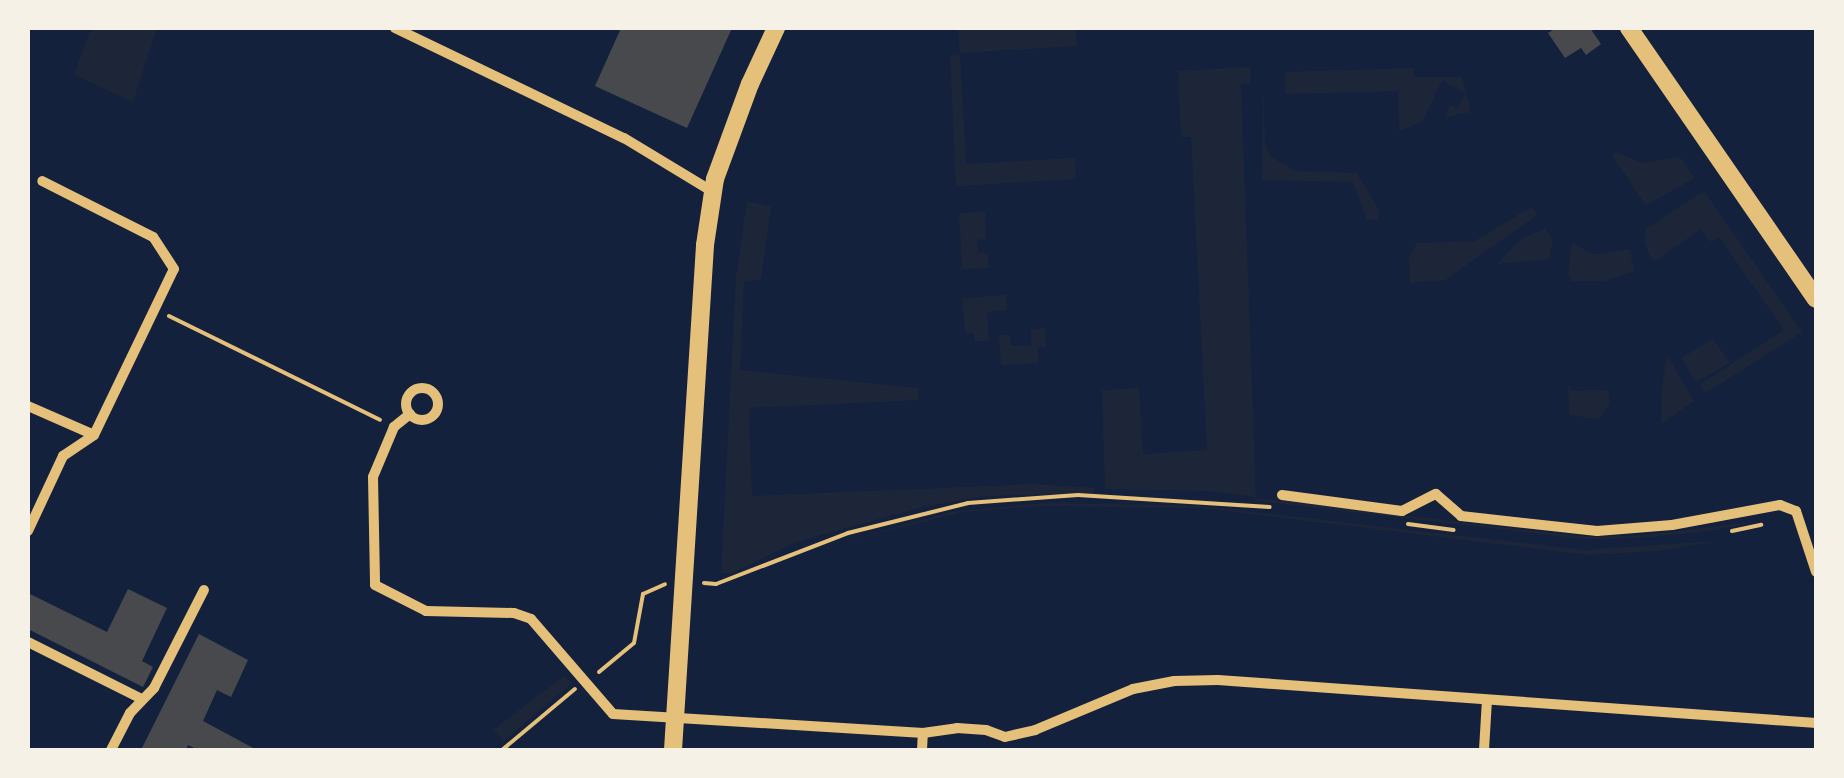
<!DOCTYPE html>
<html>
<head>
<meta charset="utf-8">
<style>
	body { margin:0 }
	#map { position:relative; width:1844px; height:778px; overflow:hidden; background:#14213d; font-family:"Noto Sans",sans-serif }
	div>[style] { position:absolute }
	.green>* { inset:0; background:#1d2539 }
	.building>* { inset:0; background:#48494c }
	.path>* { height:4px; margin:-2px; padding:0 2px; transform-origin:2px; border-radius:2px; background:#e5c07b }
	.minor>* { height:10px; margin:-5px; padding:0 5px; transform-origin:5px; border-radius:5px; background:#e5c07b }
	.minor>.ring { margin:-5px; padding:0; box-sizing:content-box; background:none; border:10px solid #e5c07b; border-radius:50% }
	.secondary>* { height:18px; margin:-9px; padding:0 9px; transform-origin:9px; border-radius:9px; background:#e5c07b }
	span { translate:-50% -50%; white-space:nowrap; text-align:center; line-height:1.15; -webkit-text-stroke:10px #f6f1e7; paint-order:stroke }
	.frame { position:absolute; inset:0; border:30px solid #f6f1e7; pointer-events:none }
</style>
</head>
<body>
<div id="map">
	<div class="green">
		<div style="clip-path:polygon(91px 28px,157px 28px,133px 102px,74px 75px)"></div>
		<div style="clip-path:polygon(948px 28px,1076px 28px,1077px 46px,960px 53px,958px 30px)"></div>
		<div style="clip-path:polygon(960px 55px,966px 164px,1075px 158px,1076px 179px,956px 186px,950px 56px)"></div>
		<div style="clip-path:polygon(1250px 67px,1251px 83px,1241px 84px,1256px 498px,1586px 537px,1638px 536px,1760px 521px,1710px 531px,1638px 538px,1585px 539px,1257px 501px,1255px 497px,1208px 491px,1105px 489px,1102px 390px,1139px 388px,1143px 454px,1207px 450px,1191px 137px,1181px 137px,1178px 71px)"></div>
		<div style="clip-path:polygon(1413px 68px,1414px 77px,1462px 77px,1471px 112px,1446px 117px,1450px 105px,1457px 108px,1466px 94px,1442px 80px,1423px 121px,1399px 131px,1398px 91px,1285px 94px,1285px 72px)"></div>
		<div style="clip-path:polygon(1263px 81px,1265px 143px,1270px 156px,1295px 171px,1357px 173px,1380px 212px,1378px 219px,1367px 220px,1353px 182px,1262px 180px)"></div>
		<div style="clip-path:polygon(1616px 152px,1643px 163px,1680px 157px,1695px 178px,1646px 205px,1611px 154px)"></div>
		<div style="clip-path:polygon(1704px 191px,1802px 332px,1706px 393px,1699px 385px,1784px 330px,1719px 237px,1711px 242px,1701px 229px,1654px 262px,1649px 254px,1644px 241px,1647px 228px)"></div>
		<div style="clip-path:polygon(747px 201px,771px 207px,761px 279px,744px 282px,740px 370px,918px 388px,919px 400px,749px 408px,752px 496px,1034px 484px,1094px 488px,1094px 493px,987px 496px,922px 507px,796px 542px,732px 573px,721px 573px,736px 277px)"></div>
		<div style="clip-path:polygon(1531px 207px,1537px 211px,1536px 216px,1445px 280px,1410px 283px,1409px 256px,1417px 243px,1475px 241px)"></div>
		<div style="clip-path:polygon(985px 212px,986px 239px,977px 240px,978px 253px,988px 253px,989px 268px,962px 269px,959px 213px)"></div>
		<div style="clip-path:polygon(1545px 229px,1553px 240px,1549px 259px,1497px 264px,1521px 239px)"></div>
		<div style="clip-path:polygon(1572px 243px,1595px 255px,1629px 249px,1635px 271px,1605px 281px,1572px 281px,1568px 273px)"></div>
		<div style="clip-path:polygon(1006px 295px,1007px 310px,987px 312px,989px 341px,975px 341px,974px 333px,965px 333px,962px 298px)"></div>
		<div style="clip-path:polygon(1045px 328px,1046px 347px,1038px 347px,1039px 363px,1001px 365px,999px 335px,1010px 335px,1011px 346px,1031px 346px,1031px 329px)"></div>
		<div style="clip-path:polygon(1713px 339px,1730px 363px,1696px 382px,1681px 358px)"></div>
		<div style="clip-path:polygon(1667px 355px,1694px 401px,1661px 424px,1662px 387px)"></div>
		<div style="clip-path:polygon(1568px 385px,1572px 391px,1609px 390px,1609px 404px,1599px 419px,1569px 415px)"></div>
		<div style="clip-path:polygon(1046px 503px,1201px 506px,1584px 550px,1717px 541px,1658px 551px,1586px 555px,1205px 508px,1040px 506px,962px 512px,828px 546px,951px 512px)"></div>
		<div style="clip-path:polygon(564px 676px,572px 683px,504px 741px,493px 730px)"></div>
	</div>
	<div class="building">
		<div style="clip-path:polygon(621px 28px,732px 28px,687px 128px,595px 86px)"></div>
		<div style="clip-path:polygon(1556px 28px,1590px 28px,1601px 44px,1586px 55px,1581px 48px,1565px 58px,1548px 33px)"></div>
		<div style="clip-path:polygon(128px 589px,167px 608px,142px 661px,153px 667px,143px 687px,28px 629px,28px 593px,107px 632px)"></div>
		<div style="clip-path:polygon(199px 634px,248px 660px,231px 697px,217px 690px,203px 721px,257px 750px,198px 750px,188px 745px,186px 750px,141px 750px)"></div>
	</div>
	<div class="path">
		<div style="left:169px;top:316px;width:235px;rotate:26.2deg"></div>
		<div style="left:1408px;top:524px;width:46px;rotate:7.4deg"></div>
		<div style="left:1732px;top:531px;width:30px;rotate:-12deg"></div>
		<div style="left:704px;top:583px;width:12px;rotate:5deg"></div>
		<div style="left:716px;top:584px;width:142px;rotate:-21.1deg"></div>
		<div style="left:848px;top:533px;width:124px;rotate:-14deg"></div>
		<div style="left:968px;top:503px;width:110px;rotate:-4.2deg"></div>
		<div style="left:1078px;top:495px;width:192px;rotate:3.6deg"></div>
		<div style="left:599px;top:672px;width:45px;rotate:-39.6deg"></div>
		<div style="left:634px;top:643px;width:50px;rotate:-79.6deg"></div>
		<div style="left:643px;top:594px;width:24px;rotate:-24deg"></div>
		<div style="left:502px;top:750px;width:95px;rotate:-39.9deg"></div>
	</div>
	<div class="minor">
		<div style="left:395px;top:28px;width:254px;rotate:25.7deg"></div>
		<div style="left:624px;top:138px;width:104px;rotate:31.2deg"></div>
		<div class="ring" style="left:406px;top:388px;width:22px;height:22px"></div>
		<div style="left:28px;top:406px;width:72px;rotate:23.7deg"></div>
		<div style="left:94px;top:435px;width:184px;rotate:-64.3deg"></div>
		<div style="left:174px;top:269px;width:38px;rotate:-123deg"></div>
		<div style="left:153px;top:237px;width:124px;rotate:-153.2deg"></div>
		<div style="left:410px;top:414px;width:21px;rotate:141deg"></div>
		<div style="left:394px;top:427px;width:54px;rotate:112.8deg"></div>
		<div style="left:373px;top:477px;width:108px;rotate:88.9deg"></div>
		<div style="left:375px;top:585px;width:57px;rotate:27deg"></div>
		<div style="left:426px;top:611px;width:88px;rotate:1.3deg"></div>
		<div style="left:514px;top:613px;width:18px;rotate:19deg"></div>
		<div style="left:531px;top:619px;width:125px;rotate:49.2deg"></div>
		<div style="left:613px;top:714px;width:311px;rotate:3.5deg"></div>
		<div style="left:923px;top:733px;width:34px;rotate:-8deg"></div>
		<div style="left:957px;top:728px;width:29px;rotate:4deg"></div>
		<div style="left:986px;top:730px;width:20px;rotate:20deg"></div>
		<div style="left:1005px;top:737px;width:31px;rotate:-13deg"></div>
		<div style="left:1035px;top:730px;width:106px;rotate:-22.7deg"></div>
		<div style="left:1133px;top:689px;width:42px;rotate:-11deg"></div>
		<div style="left:1174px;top:681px;width:44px;rotate:-1.3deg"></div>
		<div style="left:1218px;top:680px;width:600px;rotate:4.11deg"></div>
		<div style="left:1282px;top:495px;width:121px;rotate:7.6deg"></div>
		<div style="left:1402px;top:511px;width:38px;rotate:-27deg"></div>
		<div style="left:1436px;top:494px;width:33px;rotate:41deg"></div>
		<div style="left:1461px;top:516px;width:137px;rotate:6.3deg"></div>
		<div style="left:1597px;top:531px;width:75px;rotate:-4.6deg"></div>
		<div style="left:1672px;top:525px;width:110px;rotate:-10.5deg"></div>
		<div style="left:1780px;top:505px;width:17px;rotate:21deg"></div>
		<div style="left:1796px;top:511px;width:64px;rotate:71.8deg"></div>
		<div style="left:28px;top:531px;width:83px;rotate:-65deg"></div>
		<div style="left:63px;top:456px;width:37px;rotate:-34deg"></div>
		<div style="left:28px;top:642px;width:127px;rotate:26.6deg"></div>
		<div style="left:111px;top:750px;width:42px;rotate:-62.8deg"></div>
		<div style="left:130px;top:713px;width:35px;rotate:-46deg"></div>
		<div style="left:154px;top:688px;width:110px;rotate:-63deg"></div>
		<div style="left:922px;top:750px;width:17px;rotate:-87deg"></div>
		<div style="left:1484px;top:750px;width:50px;rotate:-86.6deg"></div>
	</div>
	<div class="secondary">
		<div style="left:1629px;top:28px;width:329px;rotate:55.4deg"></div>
		<div style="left:673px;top:750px;width:506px;rotate:-86.37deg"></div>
		<div style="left:705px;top:245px;width:67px;rotate:-81.4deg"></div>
		<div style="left:715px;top:179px;width:101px;rotate:-69.8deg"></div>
		<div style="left:750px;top:84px;width:62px;rotate:-65.1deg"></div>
	</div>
	<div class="frame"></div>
</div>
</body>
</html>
